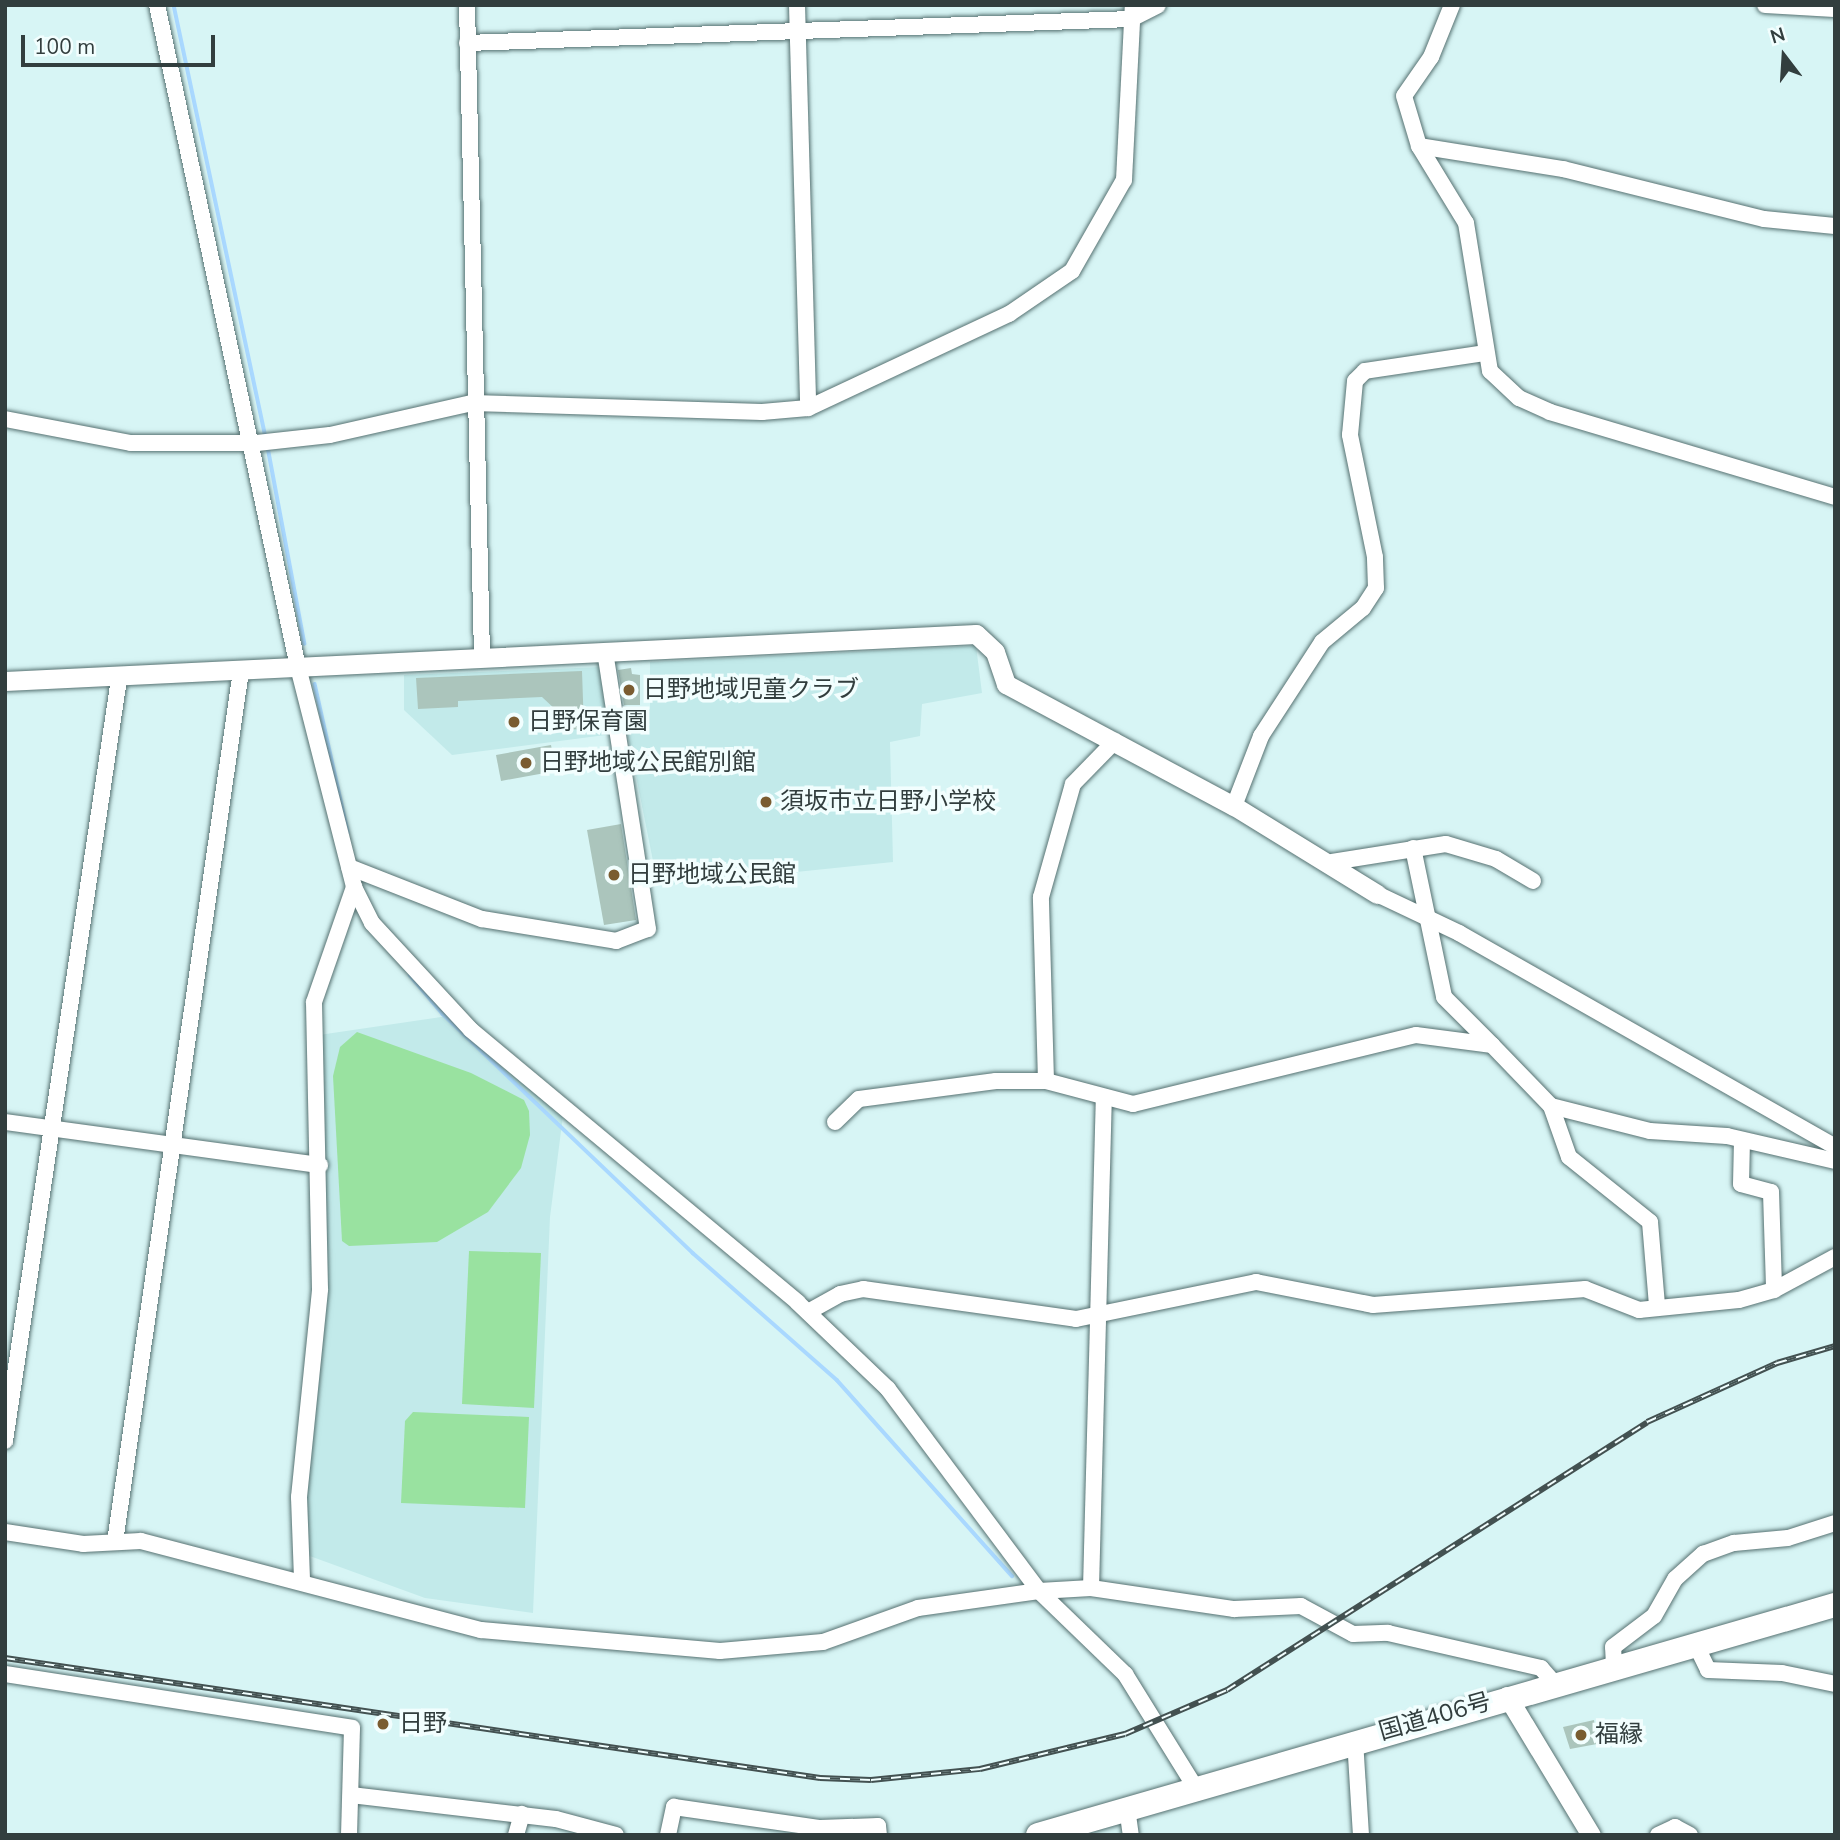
<!DOCTYPE html>
<html>
<head>
<meta charset="utf-8">
<style>
	body { margin:0 }
	#map { position:relative; width:1840px; height:1840px; overflow:hidden; background:#d7f5f5; font-family:"Nunito Sans","Noto Sans JP",sans-serif }
	div>[style] { position:absolute }
	.built>* { inset:0; background:#c2eaea }
	.green>* { inset:0; background:#99e2a0 }
	.stream>* { height:3.5px; margin:-1.75px; padding:0 1.75px; transform-origin:1.75px; border-radius:1.75px; background:#a9d8ff }
	.building>* { inset:0; background:#abc5bc }
	.roads { filter:drop-shadow(0 0 2px #567171) drop-shadow(0 0 2px #567171) }
	.minor>* { height:16px; margin:-8px; padding:0 8px; transform-origin:8px; border-radius:8px; background:#fff }
	.tertiary>* { height:19px; margin:-9.5px; padding:0 9.5px; transform-origin:9.5px; border-radius:9.5px; background:#fff }
	.trunk>* { height:24px; margin:-12px; padding:0 12px; transform-origin:12px; border-radius:12px; background:#fff }
	.rail>* { height:6px; margin-top:-3px; transform-origin:0; background:repeating-linear-gradient(90deg,#f2fefe 0 10px,#435151 0 20px); box-sizing:border-box; border-block:2px solid #435151 }
	.dots>* { width:19px; height:19px; translate:-50% -50%; box-sizing:border-box; border:4px solid #f2fefe; border-radius:50% }
	span { translate:-50% -50%; white-space:nowrap; text-align:center; line-height:1.15; -webkit-text-stroke:7px #f2fefe; paint-order:stroke }
	.poi-label { font-size:24px; color:#323e3e }
	.left { translate:0 -50%; text-align:left }
	.street-label { font-size:24px; color:#323e3e }
	.frame { position:absolute; inset:0; border:7px solid #323e3e; pointer-events:none }
	.north { position:absolute; left:1749px; top:21px; width:70px; height:70px; -webkit-text-stroke:5px #f2fefe; paint-order:stroke; rotate:343deg; font-size:19px; font-weight:700; line-height:28px; text-align:center; color:#323e3e }
	.north::after { content:''; display:block; margin:auto; width:24px; height:32px; background:#323e3e; clip-path:polygon(50% 0,100% 100%,50% 72%,0 100%) }
	.scale { position:absolute; left:21px; top:35px; width:194px; height:32px; box-sizing:border-box; border:4px solid #323e3e; border-top:0; padding-left:9px; font-size:21px; line-height:24px; white-space:nowrap; color:#323e3e; -webkit-text-stroke:5px #f2fefe; paint-order:stroke }
</style>
</head>
<body>
<div id="map">
	<div class="built">
		<div style="clip-path:polygon(976px 646px,982px 693px,922px 704px,920px 736px,890px 742px,893px 862px,658px 886px,624px 716px,650px 709px,650px 662px)"></div>
		<div style="clip-path:polygon(602px 667px,613px 734px,452px 755px,404px 710px,404px 675px)"></div>
		<div style="clip-path:polygon(448px 1016px,564px 1108px,550px 1217px,533px 1613px,425px 1598px,307px 1555px,305px 1454px,323px 1343px,319px 1035px)"></div>
	</div>
	<div class="green">
		<div style="clip-path:polygon(357px 1032px,471px 1073px,524px 1100px,529px 1111px,530px 1135px,521px 1168px,488px 1212px,437px 1242px,349px 1246px,342px 1241px,333px 1076px,340px 1047px)"></div>
		<div style="clip-path:polygon(469px 1251px,541px 1253px,534px 1408px,462px 1404px)"></div>
		<div style="clip-path:polygon(413px 1412px,529px 1417px,525px 1508px,401px 1503px,405px 1421px)"></div>
	</div>
	<div class="stream">
		<div style="left:174px;top:5px;width:441px;rotate:78deg"></div>
		<div style="left:268px;top:447px;width:200px;rotate:79.4deg"></div>
		<div style="left:315px;top:684px;width:152px;rotate:77.4deg"></div>
		<div style="left:410px;top:975px;width:51px;rotate:49.8deg"></div>
		<div style="left:443px;top:1014px;width:346px;rotate:43.7deg"></div>
		<div style="left:693px;top:1253px;width:192px;rotate:41.4deg"></div>
		<div style="left:837px;top:1380px;width:263px;rotate:48.2deg"></div>
	</div>
	<div class="building">
		<div style="clip-path:polygon(631px 668px,632px 674px,640px 675px,640px 705px,624px 705px,618px 670px)"></div>
		<div style="clip-path:polygon(582px 671px,584px 729px,558px 730px,557px 711px,542px 697px,458px 701px,458px 707px,418px 709px,416px 678px)"></div>
		<div style="clip-path:polygon(551px 745px,556px 771px,501px 781px,496px 755px)"></div>
		<div style="clip-path:polygon(621px 824px,636px 920px,604px 925px,587px 830px)"></div>
		<div style="clip-path:polygon(1594px 1720px,1597px 1744px,1570px 1749px,1563px 1727px)"></div>
	</div>
	<div class="roads">
		<div class="minor">
			<div style="left:157px;top:5px;width:677px;rotate:77.98deg"></div>
			<div style="left:298px;top:667px;width:227px;rotate:75.7deg"></div>
			<div style="left:354px;top:887px;width:40px;rotate:63.4deg"></div>
			<div style="left:372px;top:923px;width:146px;rotate:47.2deg"></div>
			<div style="left:471px;top:1030px;width:425px;rotate:39.8deg"></div>
			<div style="left:797px;top:1302px;width:126px;rotate:43.7deg"></div>
			<div style="left:888px;top:1389px;width:252px;rotate:53.2deg"></div>
			<div style="left:1039px;top:1591px;width:120px;rotate:44deg"></div>
			<div style="left:1125px;top:1674px;width:133px;rotate:58.2deg"></div>
			<div style="left:467px;top:5px;width:652px;rotate:88.68deg"></div>
			<div style="left:797px;top:5px;width:403px;rotate:88.4deg"></div>
			<div style="left:1452px;top:5px;width:56px;rotate:112deg"></div>
			<div style="left:1431px;top:57px;width:47px;rotate:124.7deg"></div>
			<div style="left:1404px;top:96px;width:52px;rotate:73.3deg"></div>
			<div style="left:1419px;top:146px;width:90px;rotate:58.6deg"></div>
			<div style="left:1466px;top:223px;width:150px;rotate:80.8deg"></div>
			<div style="left:1490px;top:371px;width:40px;rotate:43deg"></div>
			<div style="left:1519px;top:398px;width:34px;rotate:24deg"></div>
			<div style="left:1550px;top:412px;width:297px;rotate:16.6deg"></div>
			<div style="left:1765px;top:5px;width:70px;rotate:3.3deg"></div>
			<div style="left:467px;top:43px;width:664px;rotate:-2.07deg"></div>
			<div style="left:1131px;top:19px;width:30px;rotate:-27deg"></div>
			<div style="left:1419px;top:146px;width:146px;rotate:9.1deg"></div>
			<div style="left:1563px;top:169px;width:207px;rotate:14deg"></div>
			<div style="left:1764px;top:219px;width:71px;rotate:5.6deg"></div>
			<div style="left:5px;top:419px;width:128px;rotate:10.8deg"></div>
			<div style="left:131px;top:443px;width:126px"></div>
			<div style="left:257px;top:443px;width:73px;rotate:-6.3deg"></div>
			<div style="left:330px;top:435px;width:146px;rotate:-12.7deg"></div>
			<div style="left:472px;top:403px;width:290px;rotate:1.8deg"></div>
			<div style="left:762px;top:412px;width:46px;rotate:-5deg"></div>
			<div style="left:808px;top:408px;width:222px;rotate:-25.1deg"></div>
			<div style="left:1009px;top:314px;width:76px;rotate:-34.3deg"></div>
			<div style="left:1072px;top:271px;width:105px;rotate:-60.3deg"></div>
			<div style="left:1124px;top:180px;width:175px;rotate:-87.1deg"></div>
			<div style="left:1234px;top:806px;width:75px;rotate:-68.9deg"></div>
			<div style="left:1261px;top:736px;width:112px;rotate:-57deg"></div>
			<div style="left:1322px;top:642px;width:53px;rotate:-39.7deg"></div>
			<div style="left:1363px;top:608px;width:24px;rotate:-57deg"></div>
			<div style="left:1376px;top:588px;width:31px;rotate:-92deg"></div>
			<div style="left:1375px;top:557px;width:125px;rotate:-101.6deg"></div>
			<div style="left:1350px;top:435px;width:54px;rotate:-84.7deg"></div>
			<div style="left:1355px;top:381px;width:14px;rotate:-45deg"></div>
			<div style="left:1365px;top:371px;width:121px;rotate:-8.5deg"></div>
			<div style="left:1413px;top:848px;width:152px;rotate:78.2deg"></div>
			<div style="left:1444px;top:997px;width:65px;rotate:45deg"></div>
			<div style="left:1332px;top:862px;width:115px;rotate:-9deg"></div>
			<div style="left:1446px;top:844px;width:52px;rotate:16.7deg"></div>
			<div style="left:1496px;top:859px;width:43px;rotate:30.7deg"></div>
			<div style="left:349px;top:867px;width:143px;rotate:21.4deg"></div>
			<div style="left:482px;top:919px;width:136px;rotate:9.3deg"></div>
			<div style="left:616px;top:941px;width:34px;rotate:-21deg"></div>
			<div style="left:648px;top:929px;width:280px;rotate:-98.8deg"></div>
			<div style="left:1377px;top:894px;width:91px;rotate:25.4deg"></div>
			<div style="left:1459px;top:933px;width:433px;rotate:29.6deg"></div>
			<div style="left:1046px;top:1081px;width:184px;rotate:-91.6deg"></div>
			<div style="left:1041px;top:897px;width:117px;rotate:-74.2deg"></div>
			<div style="left:1073px;top:784px;width:60px;rotate:-45.7deg"></div>
			<div style="left:1551px;top:1106px;width:54px;rotate:70.6deg"></div>
			<div style="left:1569px;top:1157px;width:104px;rotate:38.7deg"></div>
			<div style="left:1650px;top:1222px;width:84px;rotate:85.2deg"></div>
			<div style="left:5px;top:1122px;width:318px;rotate:7.8deg"></div>
			<div style="left:835px;top:1122px;width:33px;rotate:-44deg"></div>
			<div style="left:859px;top:1099px;width:138px;rotate:-7.5deg"></div>
			<div style="left:996px;top:1081px;width:50px"></div>
			<div style="left:1046px;top:1081px;width:90px;rotate:14.8deg"></div>
			<div style="left:1133px;top:1104px;width:291px;rotate:-13.7deg"></div>
			<div style="left:1416px;top:1035px;width:77px;rotate:7.5deg"></div>
			<div style="left:1492px;top:1045px;width:85px;rotate:46deg"></div>
			<div style="left:1551px;top:1106px;width:102px;rotate:14.2deg"></div>
			<div style="left:1650px;top:1131px;width:77px;rotate:3.7deg"></div>
			<div style="left:1727px;top:1136px;width:111px;rotate:13deg"></div>
			<div style="left:1742px;top:1140px;width:44px;rotate:91.3deg"></div>
			<div style="left:1741px;top:1184px;width:31px;rotate:15deg"></div>
			<div style="left:1771px;top:1192px;width:98px;rotate:88.2deg"></div>
			<div style="left:808px;top:1312px;width:37px;rotate:-29deg"></div>
			<div style="left:840px;top:1294px;width:24px;rotate:-12deg"></div>
			<div style="left:863px;top:1289px;width:215px;rotate:8deg"></div>
			<div style="left:1076px;top:1319px;width:184px;rotate:-11.6deg"></div>
			<div style="left:1256px;top:1282px;width:119px;rotate:11.1deg"></div>
			<div style="left:1373px;top:1305px;width:213px;rotate:-4.3deg"></div>
			<div style="left:1585px;top:1289px;width:58px;rotate:21.3deg"></div>
			<div style="left:1639px;top:1310px;width:100px;rotate:-5.7deg"></div>
			<div style="left:1739px;top:1300px;width:36px;rotate:-16deg"></div>
			<div style="left:1774px;top:1290px;width:69px;rotate:-28.4deg"></div>
			<div style="left:5px;top:1441px;width:770px;rotate:-81.49deg"></div>
			<div style="left:5px;top:1532px;width:79px;rotate:8.7deg"></div>
			<div style="left:83px;top:1544px;width:58px;rotate:-3deg"></div>
			<div style="left:141px;top:1541px;width:351px;rotate:14.7deg"></div>
			<div style="left:481px;top:1630px;width:240px;rotate:5deg"></div>
			<div style="left:720px;top:1651px;width:103px;rotate:-5deg"></div>
			<div style="left:823px;top:1642px;width:101px;rotate:-19.7deg"></div>
			<div style="left:918px;top:1608px;width:122px;rotate:-8deg"></div>
			<div style="left:1039px;top:1591px;width:52px;rotate:-3.3deg"></div>
			<div style="left:1091px;top:1588px;width:145px;rotate:8.4deg"></div>
			<div style="left:1234px;top:1609px;width:67px;rotate:-2.6deg"></div>
			<div style="left:1301px;top:1606px;width:59px;rotate:28.3deg"></div>
			<div style="left:1353px;top:1634px;width:35px;rotate:-2deg"></div>
			<div style="left:1388px;top:1633px;width:157px;rotate:12.9deg"></div>
			<div style="left:1541px;top:1668px;width:18px;rotate:49deg"></div>
			<div style="left:115px;top:1542px;width:880px;rotate:-81.77deg"></div>
			<div style="left:302px;top:1579px;width:82px;rotate:-92.1deg"></div>
			<div style="left:299px;top:1497px;width:209px;rotate:-84.2deg"></div>
			<div style="left:320px;top:1289px;width:287px;rotate:-91.2deg"></div>
			<div style="left:314px;top:1002px;width:122px;rotate:-70.8deg"></div>
			<div style="left:1091px;top:1588px;width:488px;rotate:-88.5deg"></div>
			<div style="left:1695px;top:1643px;width:30px;rotate:64deg"></div>
			<div style="left:1708px;top:1670px;width:74px;rotate:2.3deg"></div>
			<div style="left:1782px;top:1673px;width:54px;rotate:11.7deg"></div>
			<div style="left:1614px;top:1665px;width:18px;rotate:-93deg"></div>
			<div style="left:1613px;top:1647px;width:51px;rotate:-37.1deg"></div>
			<div style="left:1654px;top:1616px;width:43px;rotate:-60.4deg"></div>
			<div style="left:1675px;top:1579px;width:38px;rotate:-42deg"></div>
			<div style="left:1703px;top:1554px;width:33px;rotate:-20deg"></div>
			<div style="left:1734px;top:1543px;width:54px;rotate:-5.3deg"></div>
			<div style="left:1788px;top:1538px;width:49px;rotate:-17.7deg"></div>
			<div style="left:5px;top:1674px;width:351px;rotate:8.8deg"></div>
			<div style="left:352px;top:1728px;width:107px;rotate:91.6deg"></div>
			<div style="left:1355px;top:1740px;width:95px;rotate:86.4deg"></div>
			<div style="left:351px;top:1795px;width:206px;rotate:6.7deg"></div>
			<div style="left:556px;top:1819px;width:62px;rotate:14.9deg"></div>
			<div style="left:1127px;top:1808px;width:27px;rotate:82deg"></div>
			<div style="left:516px;top:1835px;width:22px;rotate:-74deg"></div>
			<div style="left:668px;top:1835px;width:29px;rotate:-78deg"></div>
			<div style="left:674px;top:1807px;width:148px;rotate:8.2deg"></div>
			<div style="left:820px;top:1828px;width:58px;rotate:-2deg"></div>
			<div style="left:878px;top:1826px;width:9px;rotate:84deg"></div>
			<div style="left:1658px;top:1835px;width:19px;rotate:-25deg"></div>
			<div style="left:1675px;top:1827px;width:17px;rotate:28deg"></div>
		</div>
		<div class="tertiary">
			<div style="left:5px;top:681px;width:972px;rotate:-2.77deg"></div>
			<div style="left:976px;top:634px;width:26px;rotate:43deg"></div>
			<div style="left:995px;top:652px;width:34px;rotate:71deg"></div>
			<div style="left:1006px;top:684px;width:259px;rotate:28.2deg"></div>
			<div style="left:1234px;top:806px;width:168px;rotate:31.6deg"></div>
			<div style="left:1507px;top:1696px;width:162px;rotate:58.9deg"></div>
		</div>
		<div class="trunk">
			<div style="left:1038px;top:1835px;width:830px;rotate:-16.1deg"></div>
		</div>
	</div>
	<div class="rail">
		<div style="left:5px;top:1658px;width:824px;rotate:8.38deg"></div>
		<div style="left:820px;top:1778px;width:51px;rotate:2.2deg"></div>
		<div style="left:871px;top:1780px;width:110px;rotate:-5.8deg"></div>
		<div style="left:980px;top:1769px;width:149px;rotate:-13.6deg"></div>
		<div style="left:1125px;top:1734px;width:111px;rotate:-23.3deg"></div>
		<div style="left:1227px;top:1690px;width:498px;rotate:-32.5deg"></div>
		<div style="left:1647px;top:1422px;width:143px;rotate:-24.4deg"></div>
		<div style="left:1777px;top:1363px;width:60px;rotate:-16.3deg"></div>
	</div>
	<div class="dots">
		<div style="left:629px;top:690px;background:#7a5c30"></div>
		<div style="left:514px;top:722px;background:#7a5c30"></div>
		<div style="left:526px;top:763px;background:#7a5c30"></div>
		<div style="left:766px;top:802px;background:#7a5c30"></div>
		<div style="left:614px;top:875px;background:#7a5c30"></div>
		<div style="left:383px;top:1724px;background:#7a5c30"></div>
		<div style="left:1581px;top:1735px;background:#7a5c30"></div>
	</div>
	<div class="poi-label">
		<span class="left" style="left:643px;top:690px">日野地域児童クラブ</span>
		<span class="left" style="left:528px;top:722px">日野保育園</span>
		<span class="left" style="left:540px;top:763px">日野地域公民館別館</span>
		<span class="left" style="left:780px;top:802px">須坂市立日野小学校</span>
		<span class="left" style="left:628px;top:875px">日野地域公民館</span>
		<span class="left" style="left:399px;top:1724px">日野</span>
		<span class="left" style="left:1595px;top:1735px">福縁</span>
	</div>
	<div class="street-label">
		<span style="left:1435px;top:1717px;rotate:-16deg">国道406号</span>
	</div>
	<div class="frame"></div>
	<div class="north">N</div>
	<div class="scale">100 m</div>
</div>
</body>
</html>
